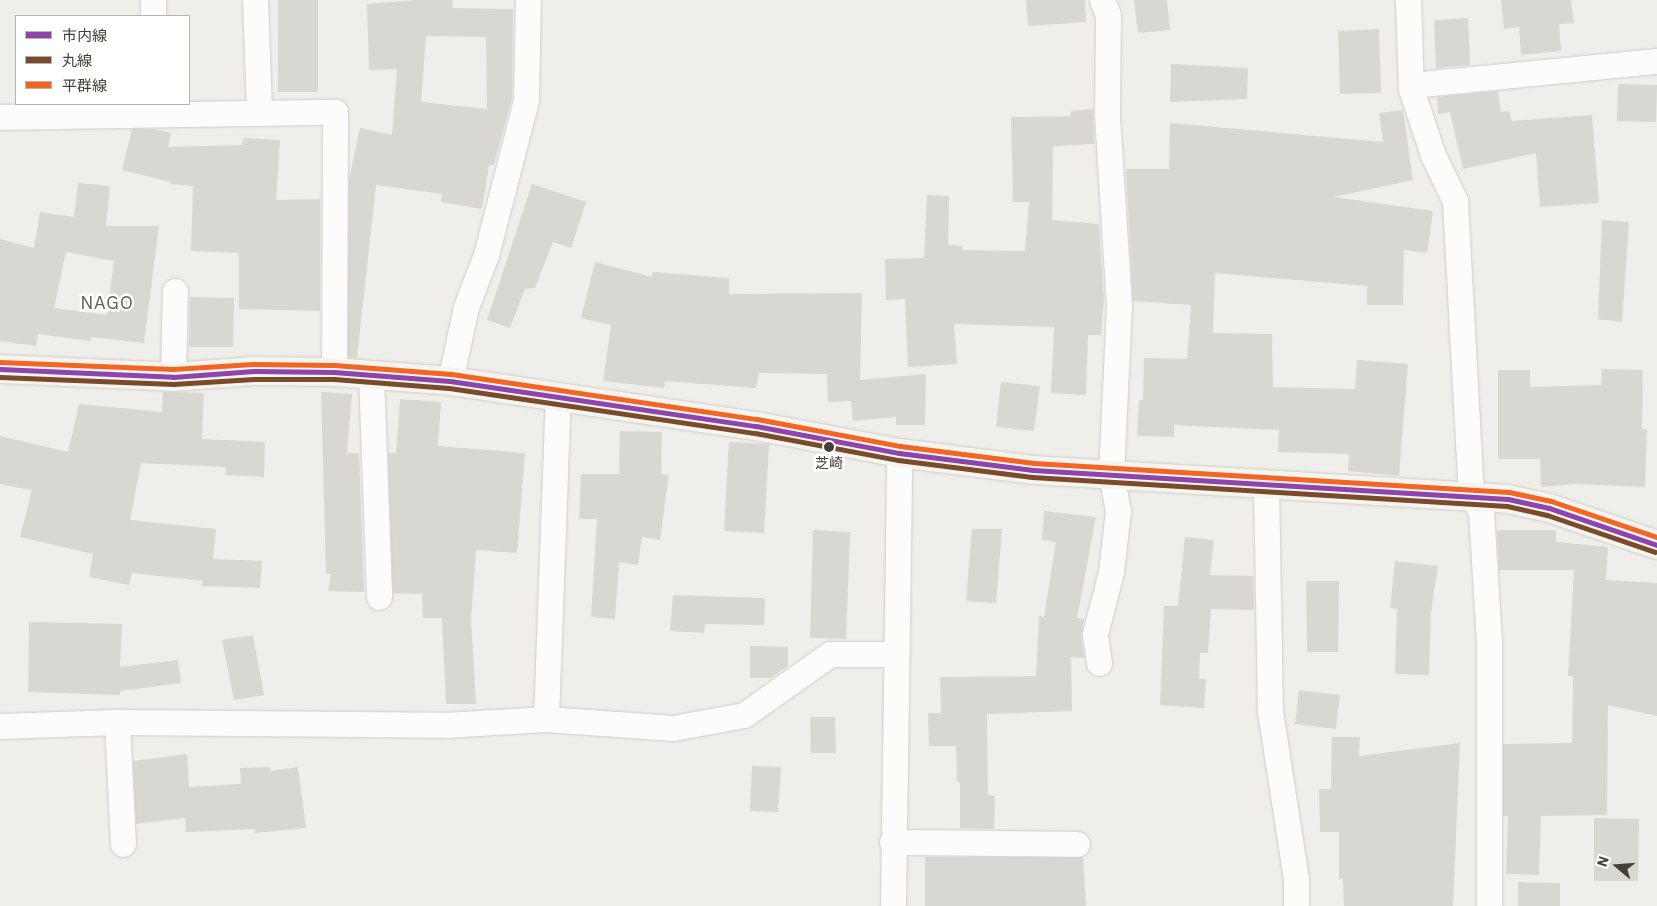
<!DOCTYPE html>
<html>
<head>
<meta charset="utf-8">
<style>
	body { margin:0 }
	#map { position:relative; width:1657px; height:906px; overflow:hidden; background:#efeeea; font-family:"IBM Plex Sans","Noto Sans JP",sans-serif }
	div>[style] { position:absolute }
	.building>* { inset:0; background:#d9d7d2 }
	.roads { filter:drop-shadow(0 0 1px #cdccc8) drop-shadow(0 0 1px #cdccc8) }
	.street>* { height:25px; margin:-12.5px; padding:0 12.5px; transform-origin:12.5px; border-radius:12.5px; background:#fdfcfc }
	.secondary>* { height:28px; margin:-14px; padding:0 14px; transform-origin:14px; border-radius:14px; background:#f6f4ef }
	.bus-1>* { height:5px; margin:-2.5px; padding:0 2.5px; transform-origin:2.5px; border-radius:2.5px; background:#8e44ad }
	.bus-2>* { height:5px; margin:-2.5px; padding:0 2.5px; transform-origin:2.5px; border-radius:2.5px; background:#7a4b2a }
	.bus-3>* { height:5px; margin:-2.5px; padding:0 2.5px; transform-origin:2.5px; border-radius:2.5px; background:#f26522 }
	.dots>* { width:14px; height:14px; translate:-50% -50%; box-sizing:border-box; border:2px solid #fff; border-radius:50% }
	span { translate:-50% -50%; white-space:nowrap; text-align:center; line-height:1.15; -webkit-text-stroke:5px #fff; paint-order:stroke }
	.bus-label { font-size:14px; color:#444037 }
	.quarter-label { font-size:18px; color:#665e4f; letter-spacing:1px }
	.legend { position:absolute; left:15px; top:15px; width:175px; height:90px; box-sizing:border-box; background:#fff; border:1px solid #b4b3af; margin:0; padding:6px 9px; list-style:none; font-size:15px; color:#444037 }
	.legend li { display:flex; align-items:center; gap:10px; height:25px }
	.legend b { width:25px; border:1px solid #b4b3af }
	.north { position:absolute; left:1592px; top:841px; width:50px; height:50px; -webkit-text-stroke:4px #fff; paint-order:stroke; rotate:288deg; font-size:14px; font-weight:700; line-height:20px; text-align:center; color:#444037 }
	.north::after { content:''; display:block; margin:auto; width:18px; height:22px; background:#444037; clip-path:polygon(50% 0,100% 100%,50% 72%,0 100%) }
</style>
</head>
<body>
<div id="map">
	<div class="building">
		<div style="clip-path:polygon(278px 0,318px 0,318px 92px,278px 92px)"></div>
		<div style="clip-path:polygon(evenodd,418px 0,452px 0,453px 8px,513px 9px,512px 98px,494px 165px,489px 165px,482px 209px,441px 202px,442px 194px,376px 185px,357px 358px,348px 357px,349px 180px,360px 128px,392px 135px,397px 69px,369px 70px,367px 4px,418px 0,426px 36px,486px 37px,487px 109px,421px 102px,426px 36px)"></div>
		<div style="clip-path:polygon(1026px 0,1085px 0,1086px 22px,1028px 26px)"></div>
		<div style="clip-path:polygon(1134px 0,1167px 0,1170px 30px,1138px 33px)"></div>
		<div style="clip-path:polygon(1501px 0,1571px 0,1574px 23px,1559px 24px,1561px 51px,1521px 55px,1519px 27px,1504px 29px)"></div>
		<div style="clip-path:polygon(1468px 18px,1470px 65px,1436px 68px,1434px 20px)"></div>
		<div style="clip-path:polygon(1379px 29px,1381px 93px,1340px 94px,1338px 31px)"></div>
		<div style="clip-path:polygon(1171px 64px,1248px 68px,1247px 99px,1170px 102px)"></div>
		<div style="clip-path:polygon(1618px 84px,1657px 85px,1656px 122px,1617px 121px)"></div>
		<div style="clip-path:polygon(1498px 91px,1501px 112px,1509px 111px,1512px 121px,1592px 115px,1599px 203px,1540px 207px,1536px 153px,1463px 169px,1450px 112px,1438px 114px,1437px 97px)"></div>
		<div style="clip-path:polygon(1093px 109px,1094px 144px,1053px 146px,1052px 220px,1099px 224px,1104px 300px,1101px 335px,1088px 335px,1086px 395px,1051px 393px,1054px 327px,954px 324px,957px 364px,908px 367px,905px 299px,886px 300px,885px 259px,924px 258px,927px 195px,949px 196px,948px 245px,962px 246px,962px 250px,1025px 251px,1029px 202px,1013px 202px,1011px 117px,1071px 116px,1071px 111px)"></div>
		<div style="clip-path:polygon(1403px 110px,1413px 180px,1333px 197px,1433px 211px,1427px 253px,1404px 250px,1403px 305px,1367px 305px,1367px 286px,1215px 273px,1213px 333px,1272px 334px,1273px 387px,1355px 389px,1357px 360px,1408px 364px,1399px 476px,1348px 471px,1349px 454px,1278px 452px,1279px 430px,1174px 425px,1174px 437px,1137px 436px,1139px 400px,1143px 400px,1144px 358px,1187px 359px,1191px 305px,1133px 301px,1126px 169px,1169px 169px,1170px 123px,1383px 142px,1379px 113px)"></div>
		<div style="clip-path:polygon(132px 129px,153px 129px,171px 133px,168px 147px,242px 145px,243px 138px,280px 140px,276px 200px,320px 199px,320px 311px,239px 309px,239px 253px,191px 251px,193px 186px,170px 184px,170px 182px,122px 170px)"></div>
		<div style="clip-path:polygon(evenodd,78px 183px,110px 186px,106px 226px,159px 226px,144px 343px,91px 337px,90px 341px,38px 334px,36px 346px,0 341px,0 239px,34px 248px,40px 212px,74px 217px,78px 183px,66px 252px,114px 261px,107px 315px,54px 308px,66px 252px)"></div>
		<div style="clip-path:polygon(532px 184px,586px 202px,571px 248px,553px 242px,535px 288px,525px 289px,510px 328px,487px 320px)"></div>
		<div style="clip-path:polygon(1602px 220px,1629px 222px,1622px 322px,1598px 319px)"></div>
		<div style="clip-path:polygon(595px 262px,652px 277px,653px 272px,729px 278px,729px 294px,862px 293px,860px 380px,926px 374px,925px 425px,896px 425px,896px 417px,853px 421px,851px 401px,828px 402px,827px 374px,759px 373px,756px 388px,665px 381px,664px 388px,603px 381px,611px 325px,581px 318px)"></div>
		<div style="clip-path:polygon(190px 297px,234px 298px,233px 347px,189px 347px)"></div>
		<div style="clip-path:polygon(1602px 369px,1643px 370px,1642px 429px,1647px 429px,1645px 487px,1574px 484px,1541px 487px,1540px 459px,1498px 459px,1498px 370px,1530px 370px,1530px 387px,1601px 385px)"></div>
		<div style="clip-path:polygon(1001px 382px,1040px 386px,1034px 431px,996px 427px)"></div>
		<div style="clip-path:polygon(163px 392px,204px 393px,202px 439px,265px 442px,264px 477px,225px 475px,226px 467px,141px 463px,130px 520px,216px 529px,213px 559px,262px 561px,260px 588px,201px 586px,203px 581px,132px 573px,129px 585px,89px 577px,93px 554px,20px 537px,32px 490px,0 484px,0 436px,68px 452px,79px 404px,162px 412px)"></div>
		<div style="clip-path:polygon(321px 392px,352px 394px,347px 453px,359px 453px,364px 592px,328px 591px,331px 574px,326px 574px)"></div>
		<div style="clip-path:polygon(400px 399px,441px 402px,438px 446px,525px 453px,517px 553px,476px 550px,471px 619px,476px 704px,446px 704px,442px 618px,423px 618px,422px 594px,393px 593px,388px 453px,396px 453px)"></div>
		<div style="clip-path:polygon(620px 431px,662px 432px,661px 474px,669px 475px,660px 540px,642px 537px,638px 565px,619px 562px,615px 619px,591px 617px,597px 519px,579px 519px,581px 474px,619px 474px)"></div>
		<div style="clip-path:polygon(729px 442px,769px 444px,764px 533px,724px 531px)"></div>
		<div style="clip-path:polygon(1044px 511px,1096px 517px,1077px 618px,1084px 619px,1081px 636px,1084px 658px,1071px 657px,1072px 711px,987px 714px,988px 795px,995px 796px,994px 829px,960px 828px,960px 782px,957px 782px,956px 746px,929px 746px,928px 713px,941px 713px,940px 677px,1036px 676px,1039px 616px,1044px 617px,1056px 542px,1042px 540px)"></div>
		<div style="clip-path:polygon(972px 529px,1002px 529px,996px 603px,966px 601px)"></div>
		<div style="clip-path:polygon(813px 530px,850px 532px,846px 639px,810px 638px)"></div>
		<div style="clip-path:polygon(1497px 530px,1556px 530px,1556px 542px,1608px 547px,1606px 580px,1657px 583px,1657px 716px,1608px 705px,1607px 815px,1541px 816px,1539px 875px,1506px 874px,1508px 816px,1503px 816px,1503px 744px,1572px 743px,1573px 676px,1568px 676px,1574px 570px,1499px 570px)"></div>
		<div style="clip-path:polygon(1185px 537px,1214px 540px,1210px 575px,1253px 576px,1254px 610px,1211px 609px,1208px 653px,1200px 653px,1199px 679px,1206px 679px,1204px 708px,1160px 705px,1164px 606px,1178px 606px)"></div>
		<div style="clip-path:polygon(1395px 561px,1438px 566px,1431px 612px,1429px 675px,1395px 674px,1397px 609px,1390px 608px)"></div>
		<div style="clip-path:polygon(1306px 581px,1339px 581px,1338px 652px,1307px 652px)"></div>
		<div style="clip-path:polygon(673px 595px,765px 598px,764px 625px,705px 624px,704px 633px,670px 631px)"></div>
		<div style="clip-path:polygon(29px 622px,122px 624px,120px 667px,178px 660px,181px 683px,120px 691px,120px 695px,28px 692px)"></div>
		<div style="clip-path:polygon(253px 635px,264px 695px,234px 700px,222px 640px)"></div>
		<div style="clip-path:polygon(750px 646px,788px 647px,788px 666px,771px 678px,750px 678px)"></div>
		<div style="clip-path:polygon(1299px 690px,1340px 695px,1336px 729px,1295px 724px)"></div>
		<div style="clip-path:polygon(810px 717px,835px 717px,836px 753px,811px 753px)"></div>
		<div style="clip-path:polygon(1332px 737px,1360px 737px,1359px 756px,1460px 743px,1453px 906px,1344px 906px,1343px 879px,1339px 879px,1339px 832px,1320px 832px,1319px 789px,1331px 789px)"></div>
		<div style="clip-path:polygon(187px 754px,189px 787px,241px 784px,240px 768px,270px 767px,271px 771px,298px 767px,306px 828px,255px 833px,255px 829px,186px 832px,185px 818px,136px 824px,133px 761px)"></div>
		<div style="clip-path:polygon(752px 766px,781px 767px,778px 812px,750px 811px)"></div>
		<div style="clip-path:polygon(1594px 818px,1639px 819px,1638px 881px,1594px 881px)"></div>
		<div style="clip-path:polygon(925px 857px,1083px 857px,1086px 906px,925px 906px)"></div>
		<div style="clip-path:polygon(1518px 882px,1560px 883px,1560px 906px,1518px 906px)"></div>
	</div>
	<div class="roads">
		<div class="street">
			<div style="left:153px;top:0;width:16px;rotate:90deg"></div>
			<div style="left:255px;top:0;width:111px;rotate:87.9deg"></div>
			<div style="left:1408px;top:0;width:89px;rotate:88.1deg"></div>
			<div style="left:1411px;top:89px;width:70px;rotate:71.6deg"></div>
			<div style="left:1433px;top:155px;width:51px;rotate:64.4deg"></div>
			<div style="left:1455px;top:201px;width:294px;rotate:86.9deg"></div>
			<div style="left:1471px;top:495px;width:19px;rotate:58deg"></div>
			<div style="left:1481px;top:511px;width:132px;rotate:86.5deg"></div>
			<div style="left:1489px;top:643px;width:263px;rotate:90deg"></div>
			<div style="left:1411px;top:85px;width:247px;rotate:-5.6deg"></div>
			<div style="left:0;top:117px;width:335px;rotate:-0.9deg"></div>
			<div style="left:335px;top:112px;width:260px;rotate:90.2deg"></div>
			<div style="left:371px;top:375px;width:222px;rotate:87.9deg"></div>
			<div style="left:173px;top:377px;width:86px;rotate:-88.7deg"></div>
			<div style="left:450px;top:381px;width:76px;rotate:-77.8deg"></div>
			<div style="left:466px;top:307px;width:56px;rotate:-69deg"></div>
			<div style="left:486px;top:255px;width:160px;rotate:-75.5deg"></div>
			<div style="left:526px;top:100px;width:100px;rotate:-88.9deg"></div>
			<div style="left:1266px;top:483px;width:228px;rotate:89deg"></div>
			<div style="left:1270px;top:711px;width:169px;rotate:81.2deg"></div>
			<div style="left:1296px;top:878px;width:28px;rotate:90deg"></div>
			<div style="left:1099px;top:663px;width:29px;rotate:-98deg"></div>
			<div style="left:1095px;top:634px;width:64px;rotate:-75.5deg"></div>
			<div style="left:1111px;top:572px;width:61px;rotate:-83.5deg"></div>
			<div style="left:1118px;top:511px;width:37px;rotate:-101deg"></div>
			<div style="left:1111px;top:475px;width:169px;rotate:-87.3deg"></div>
			<div style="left:1119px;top:306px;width:192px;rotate:-93.6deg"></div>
			<div style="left:1107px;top:114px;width:99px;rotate:-89.4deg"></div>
			<div style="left:1108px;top:15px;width:16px;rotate:-112deg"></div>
			<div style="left:546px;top:719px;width:323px;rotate:-87.9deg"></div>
			<div style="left:117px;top:722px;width:122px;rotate:87.2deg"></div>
			<div style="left:0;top:726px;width:117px;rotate:-2deg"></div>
			<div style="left:117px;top:722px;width:328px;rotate:0.5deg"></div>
			<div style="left:445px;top:725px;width:101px;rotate:-3.4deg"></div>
			<div style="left:546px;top:719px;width:127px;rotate:4.1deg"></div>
			<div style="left:673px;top:728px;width:72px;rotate:-10.4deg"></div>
			<div style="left:744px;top:715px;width:105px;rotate:-35.3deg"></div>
			<div style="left:830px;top:654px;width:65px"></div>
			<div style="left:892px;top:842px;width:185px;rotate:0.6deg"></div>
			<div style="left:893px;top:906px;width:453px;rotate:-89.2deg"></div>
		</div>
		<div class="secondary">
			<div style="left:0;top:369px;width:173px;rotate:2.6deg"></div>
			<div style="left:173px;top:377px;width:81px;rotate:-4.2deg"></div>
			<div style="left:254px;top:371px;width:80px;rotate:0.7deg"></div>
			<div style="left:334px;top:372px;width:116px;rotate:4.4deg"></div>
			<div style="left:450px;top:381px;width:309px;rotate:8.4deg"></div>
			<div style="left:756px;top:426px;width:146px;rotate:10.7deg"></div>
			<div style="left:899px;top:453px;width:135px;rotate:7.2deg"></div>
			<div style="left:1033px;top:470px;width:476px;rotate:3.5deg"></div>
			<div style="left:1508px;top:499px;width:42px;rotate:12.4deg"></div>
			<div style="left:1549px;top:508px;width:114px;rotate:18.9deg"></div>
		</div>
	</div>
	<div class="bus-1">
		<div style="left:0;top:369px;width:173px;rotate:2.6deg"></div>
		<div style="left:173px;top:377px;width:81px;rotate:-4.2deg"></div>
		<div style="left:254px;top:371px;width:80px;rotate:0.7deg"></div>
		<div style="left:334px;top:372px;width:116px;rotate:4.4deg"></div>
		<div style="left:450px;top:381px;width:309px;rotate:8.4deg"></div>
		<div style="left:756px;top:426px;width:146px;rotate:10.7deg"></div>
		<div style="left:899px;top:453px;width:135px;rotate:7.2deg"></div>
		<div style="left:1033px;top:470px;width:476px;rotate:3.5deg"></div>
		<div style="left:1508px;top:499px;width:42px;rotate:12.4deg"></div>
		<div style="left:1549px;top:508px;width:114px;rotate:18.9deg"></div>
	</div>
	<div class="bus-2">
		<div style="left:0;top:377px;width:173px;rotate:2.3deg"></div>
		<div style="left:173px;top:384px;width:81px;rotate:-3.5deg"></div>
		<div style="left:254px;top:379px;width:80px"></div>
		<div style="left:334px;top:379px;width:115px;rotate:4.5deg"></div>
		<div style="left:449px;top:388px;width:309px;rotate:8.4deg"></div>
		<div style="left:755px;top:433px;width:146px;rotate:10.7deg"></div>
		<div style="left:898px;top:460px;width:135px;rotate:7.2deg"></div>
		<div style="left:1032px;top:477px;width:476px;rotate:3.5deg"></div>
		<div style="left:1507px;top:506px;width:41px;rotate:12.7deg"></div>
		<div style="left:1547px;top:515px;width:114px;rotate:18.9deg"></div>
	</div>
	<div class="bus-3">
		<div style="left:0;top:362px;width:173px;rotate:2.3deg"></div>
		<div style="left:173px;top:369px;width:80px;rotate:-3.6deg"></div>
		<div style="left:253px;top:364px;width:81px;rotate:0.7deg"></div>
		<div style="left:334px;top:365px;width:117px;rotate:4.4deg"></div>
		<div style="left:451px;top:374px;width:309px;rotate:8.4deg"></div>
		<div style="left:757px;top:419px;width:146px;rotate:10.7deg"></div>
		<div style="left:900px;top:446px;width:135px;rotate:7.2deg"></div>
		<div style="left:1034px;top:463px;width:476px;rotate:3.5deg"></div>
		<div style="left:1509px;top:492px;width:43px;rotate:12.1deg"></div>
		<div style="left:1551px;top:501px;width:112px;rotate:18.8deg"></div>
	</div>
	<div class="dots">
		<div style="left:829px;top:447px;background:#444037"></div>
	</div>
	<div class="bus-label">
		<span style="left:829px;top:463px">芝崎</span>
	</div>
	<div class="quarter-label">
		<span style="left:107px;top:303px">NAGO</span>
	</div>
	<ul class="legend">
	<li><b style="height:6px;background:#8e44ad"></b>市内線</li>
	<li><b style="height:6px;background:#7a4b2a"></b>丸線</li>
	<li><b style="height:6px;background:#f26522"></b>平群線</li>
	</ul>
	<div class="north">N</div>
</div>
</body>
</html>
